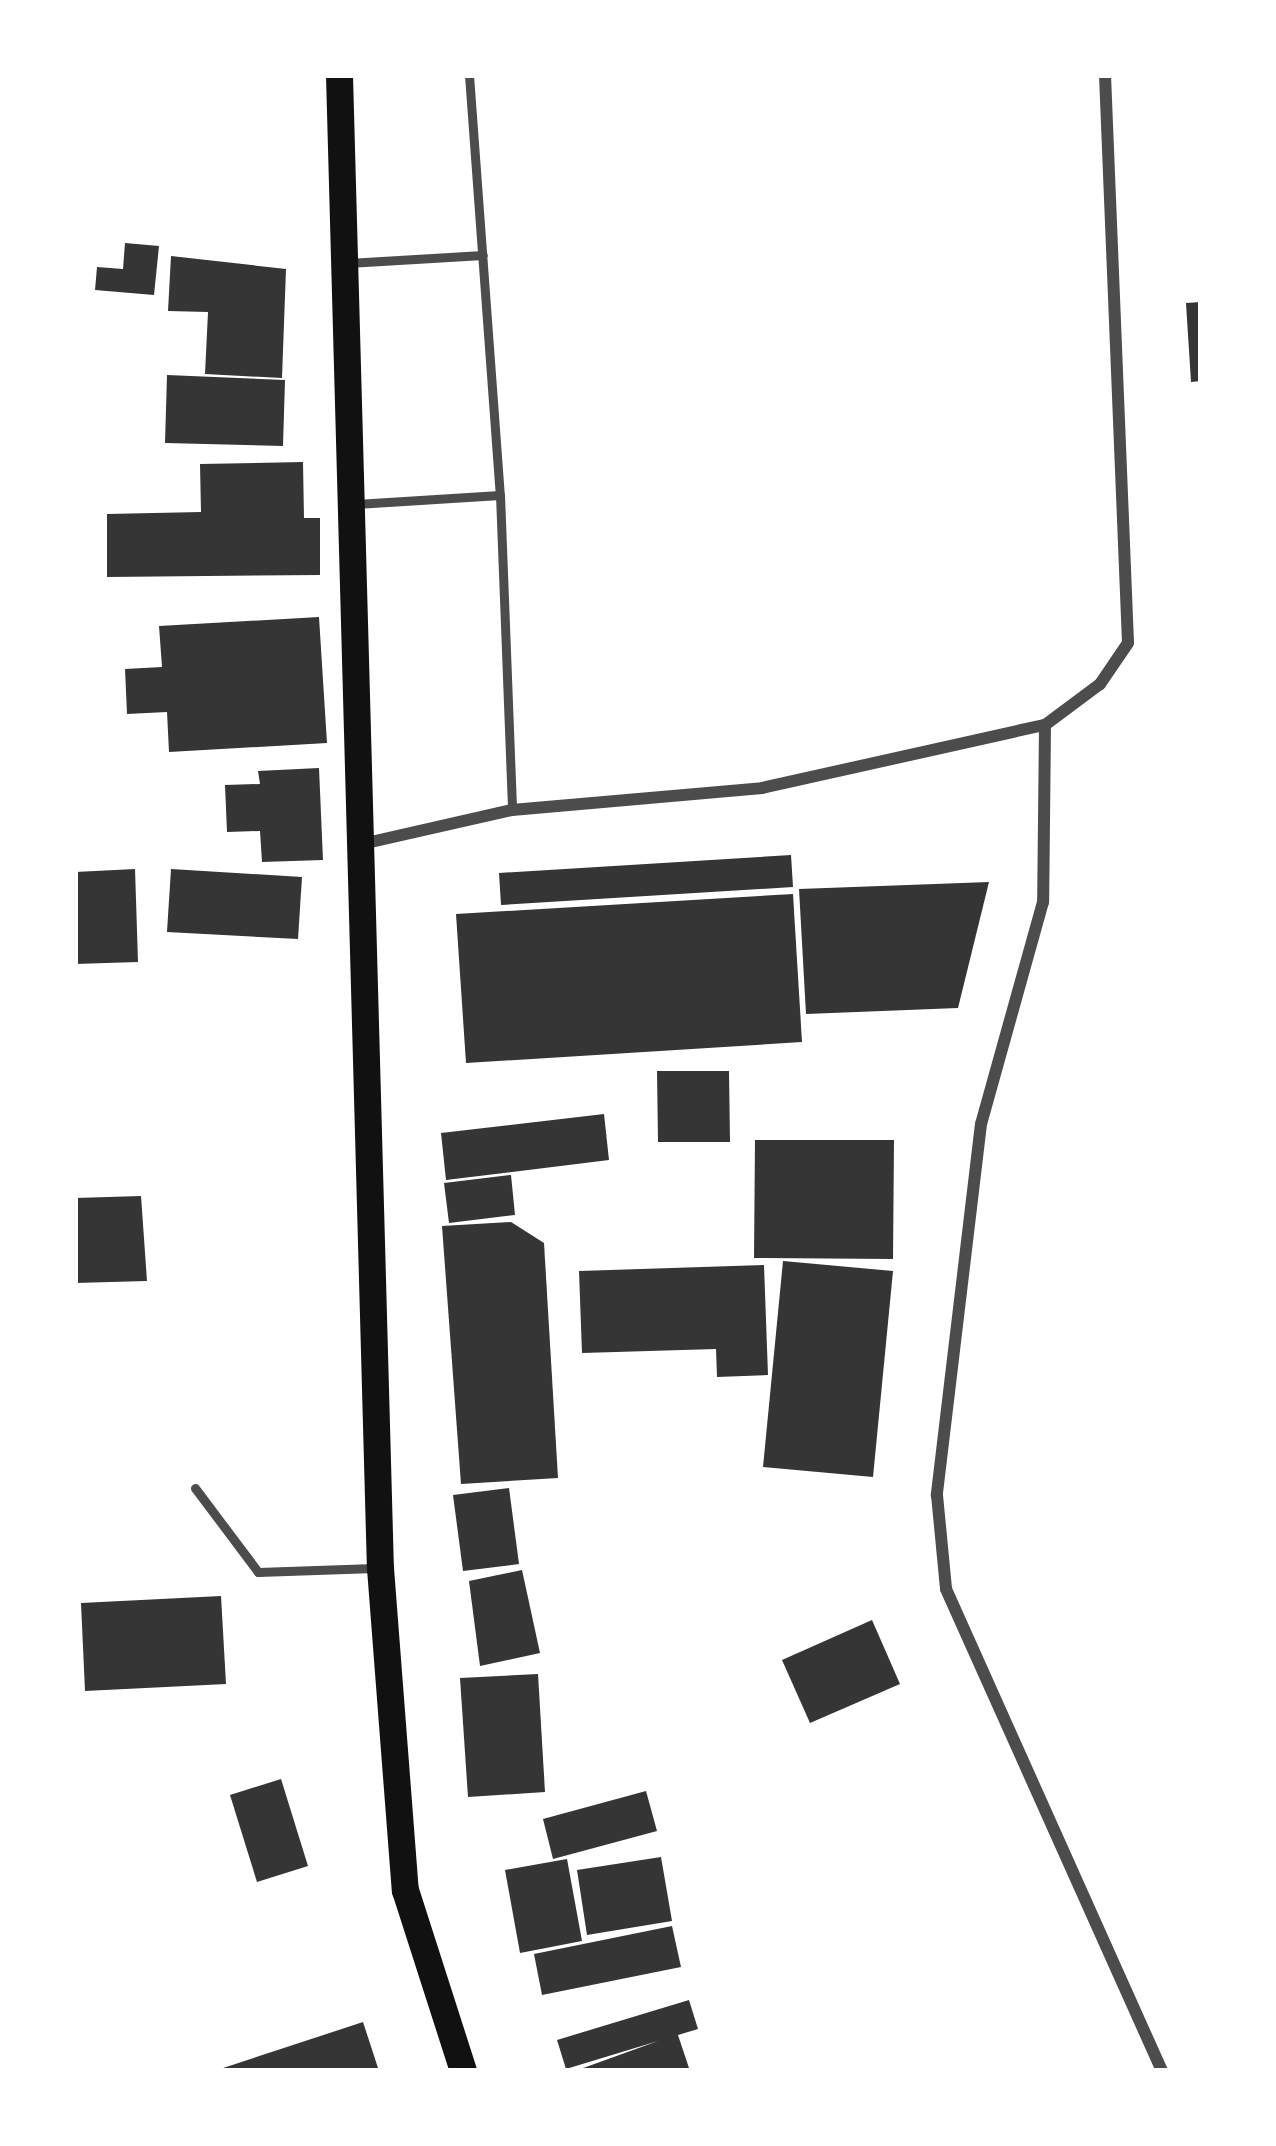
<!DOCTYPE html>
<html>
<head>
<meta charset="utf-8">
<style>
	body { margin:0 }
	#map { position:relative; width:1276px; height:2146px; overflow:hidden; background:#fff; font-family:"Fira Sans",sans-serif }
	div>[style] { position:absolute }
	.building>* { inset:0; background:#353535 }
	.service>* { height:9px; margin:-4.5px; padding:0 4.5px; transform-origin:4.5px; border-radius:4.5px; background:#4c4c4c }
	.minor>* { height:12px; margin:-6px; padding:0 6px; transform-origin:6px; border-radius:6px; background:#4c4c4c }
	.trunk>* { height:27px; margin:-13.5px; padding:0 13.5px; transform-origin:13.5px; border-radius:13.5px; background:#111 }
	span { translate:-50% -50%; white-space:nowrap; text-align:center; line-height:1.15; -webkit-text-stroke:12px #fff; paint-order:stroke }
	.frame { position:absolute; inset:0; border:78px solid #fff; pointer-events:none }
</style>
</head>
<body>
<div id="map">
	<div class="building">
		<div style="clip-path:polygon(125px 243px,159px 246px,154px 295px,95px 290px,97px 267px,123px 269px)"></div>
		<div style="clip-path:polygon(171px 256px,286px 269px,282px 378px,205px 374px,208px 312px,168px 311px)"></div>
		<div style="clip-path:polygon(1201px 302px,1201px 381px,1191px 382px,1186px 303px)"></div>
		<div style="clip-path:polygon(167px 375px,285px 380px,283px 446px,165px 443px)"></div>
		<div style="clip-path:polygon(303px 462px,304px 518px,320px 518px,320px 575px,107px 577px,107px 514px,201px 512px,200px 464px)"></div>
		<div style="clip-path:polygon(319px 617px,327px 743px,169px 752px,167px 712px,127px 714px,125px 669px,162px 667px,159px 626px)"></div>
		<div style="clip-path:polygon(319px 768px,323px 860px,262px 862px,260px 831px,227px 832px,225px 785px,260px 784px,258px 771px)"></div>
		<div style="clip-path:polygon(791px 855px,793px 887px,501px 905px,499px 873px)"></div>
		<div style="clip-path:polygon(135px 869px,138px 962px,75px 964px,75px 872px)"></div>
		<div style="clip-path:polygon(171px 869px,302px 877px,298px 939px,167px 932px)"></div>
		<div style="clip-path:polygon(989px 882px,958px 1008px,806px 1014px,799px 889px)"></div>
		<div style="clip-path:polygon(793px 894px,802px 1042px,466px 1063px,456px 914px)"></div>
		<div style="clip-path:polygon(657px 1071px,729px 1071px,730px 1142px,658px 1142px)"></div>
		<div style="clip-path:polygon(604px 1114px,609px 1160px,446px 1180px,441px 1133px)"></div>
		<div style="clip-path:polygon(755px 1140px,894px 1140px,893px 1259px,754px 1258px)"></div>
		<div style="clip-path:polygon(511px 1175px,515px 1215px,449px 1223px,444px 1183px)"></div>
		<div style="clip-path:polygon(141px 1196px,147px 1281px,75px 1283px,75px 1198px)"></div>
		<div style="clip-path:polygon(511px 1222px,544px 1243px,558px 1478px,461px 1484px,442px 1226px)"></div>
		<div style="clip-path:polygon(783px 1261px,893px 1271px,873px 1477px,763px 1467px)"></div>
		<div style="clip-path:polygon(764px 1265px,768px 1375px,717px 1377px,716px 1349px,582px 1353px,579px 1271px)"></div>
		<div style="clip-path:polygon(509px 1488px,519px 1564px,463px 1571px,453px 1495px)"></div>
		<div style="clip-path:polygon(522px 1570px,540px 1653px,480px 1666px,469px 1581px)"></div>
		<div style="clip-path:polygon(221px 1596px,226px 1684px,85px 1691px,81px 1603px)"></div>
		<div style="clip-path:polygon(872px 1620px,900px 1684px,810px 1723px,782px 1660px)"></div>
		<div style="clip-path:polygon(538px 1674px,545px 1792px,468px 1797px,460px 1678px)"></div>
		<div style="clip-path:polygon(281px 1779px,308px 1866px,257px 1882px,230px 1795px)"></div>
		<div style="clip-path:polygon(646px 1791px,657px 1831px,553px 1859px,543px 1819px)"></div>
		<div style="clip-path:polygon(661px 1857px,672px 1921px,587px 1935px,577px 1870px)"></div>
		<div style="clip-path:polygon(567px 1859px,582px 1941px,520px 1953px,505px 1870px)"></div>
		<div style="clip-path:polygon(672px 1926px,681px 1967px,542px 1995px,534px 1954px)"></div>
		<div style="clip-path:polygon(689px 2000px,698px 2029px,678px 2035px,690px 2071px,575px 2071px,658px 2041px,566px 2069px,557px 2040px)"></div>
		<div style="clip-path:polygon(363px 2022px,379px 2071px,217px 2071px,217px 2070px)"></div>
	</div>
	<div class="service">
		<div style="left:469px;top:75px;width:421px;rotate:85.8deg"></div>
		<div style="left:500px;top:495px;width:315px;rotate:87.8deg"></div>
		<div style="left:348px;top:263px;width:135px;rotate:-3.4deg"></div>
		<div style="left:356px;top:504px;width:144px;rotate:-3.6deg"></div>
		<div style="left:195px;top:1488px;width:105px;rotate:53.1deg"></div>
		<div style="left:258px;top:1572px;width:117px;rotate:-2deg"></div>
	</div>
	<div class="minor">
		<div style="left:1105px;top:75px;width:568px;rotate:87.68deg"></div>
		<div style="left:1128px;top:643px;width:50px;rotate:124.3deg"></div>
		<div style="left:1100px;top:684px;width:69px;rotate:143.3deg"></div>
		<div style="left:1045px;top:725px;width:177px;rotate:90.6deg"></div>
		<div style="left:1043px;top:902px;width:230px;rotate:105.6deg"></div>
		<div style="left:981px;top:1124px;width:374px;rotate:96.8deg"></div>
		<div style="left:937px;top:1495px;width:94px;rotate:84.5deg"></div>
		<div style="left:946px;top:1589px;width:528px;rotate:65.86deg"></div>
		<div style="left:362px;top:844px;width:154px;rotate:-12.8deg"></div>
		<div style="left:512px;top:810px;width:251px;rotate:-5deg"></div>
		<div style="left:762px;top:788px;width:290px;rotate:-12.6deg"></div>
	</div>
	<div class="trunk">
		<div style="left:339px;top:75px;width:1494px;rotate:88.43deg"></div>
		<div style="left:380px;top:1568px;width:323px;rotate:85.6deg"></div>
		<div style="left:405px;top:1890px;width:190px;rotate:72.2deg"></div>
	</div>
	<div class="frame"></div>
</div>
</body>
</html>
